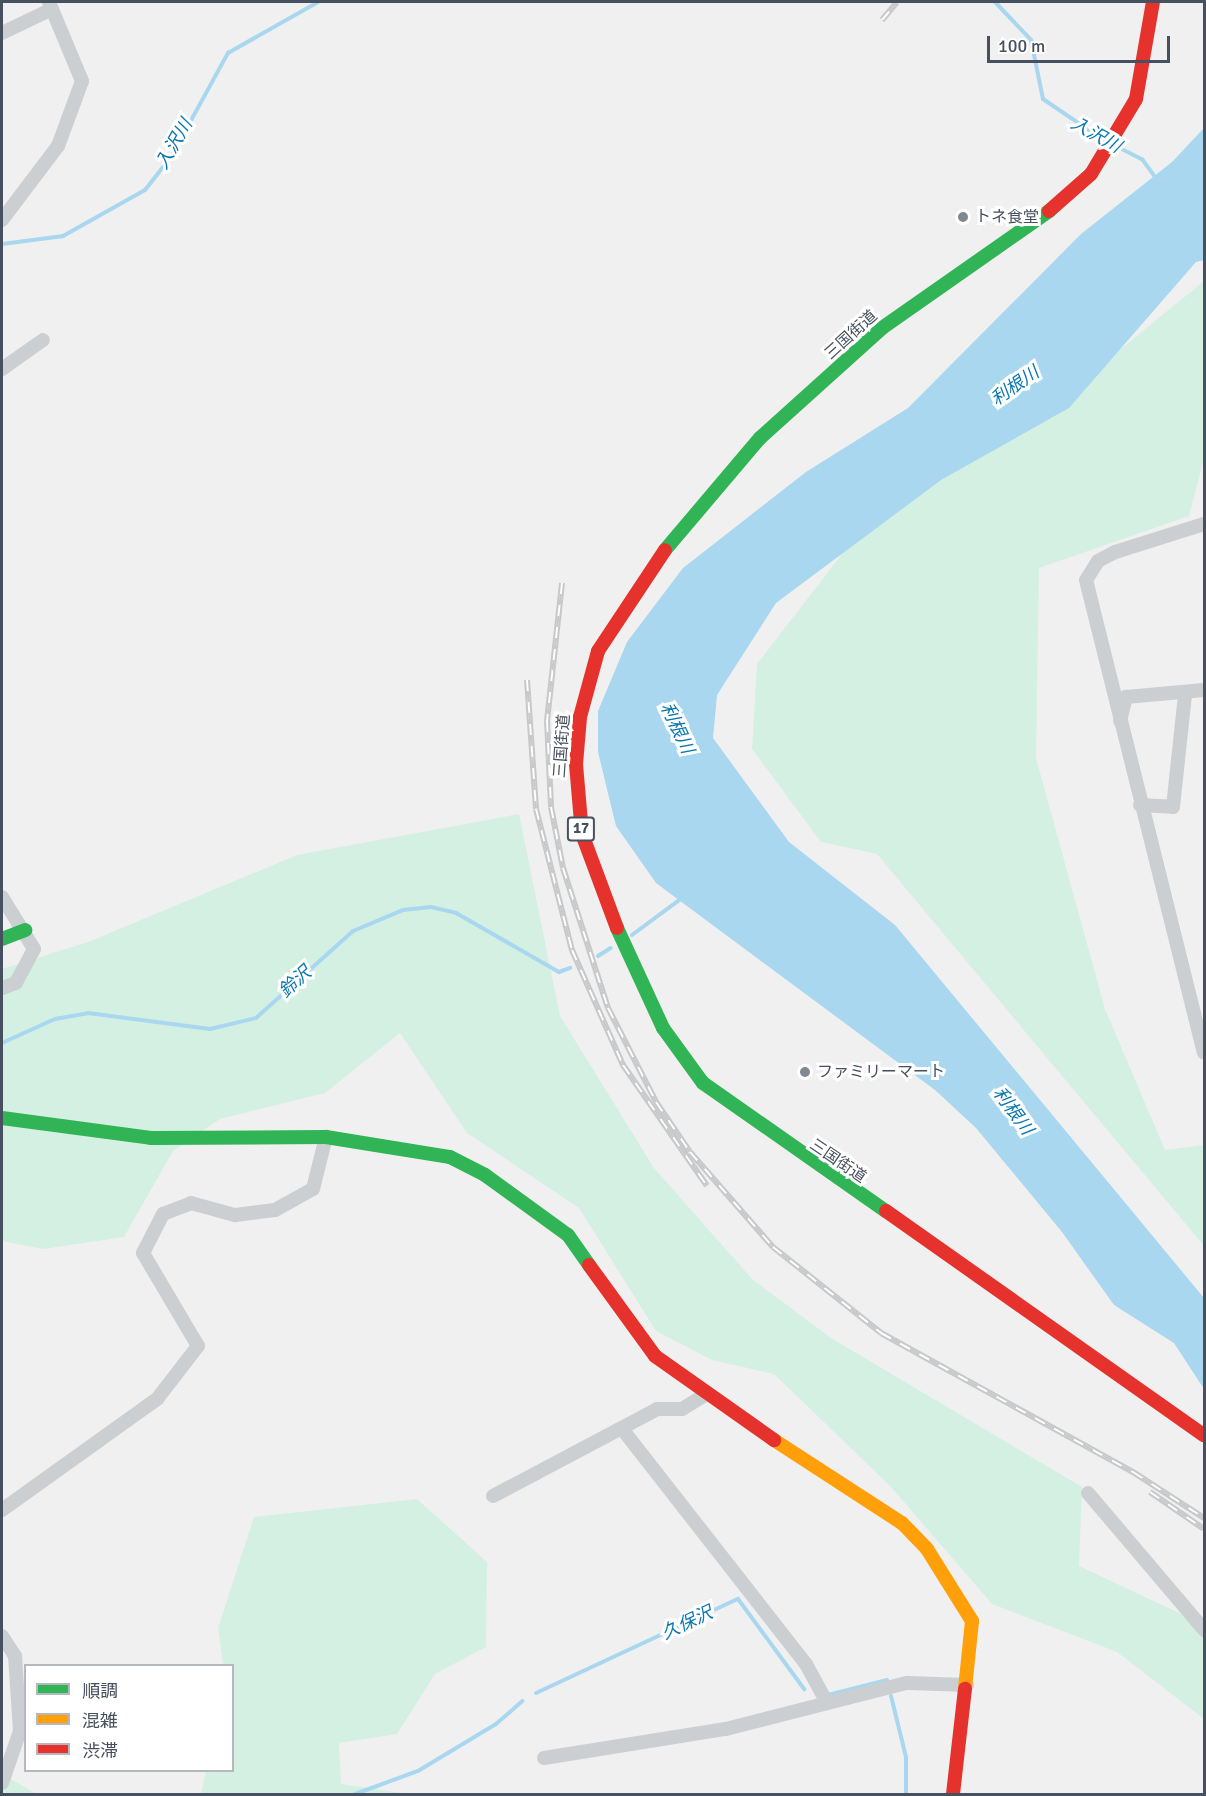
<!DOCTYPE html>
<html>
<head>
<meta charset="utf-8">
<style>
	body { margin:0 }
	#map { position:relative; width:1206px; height:1796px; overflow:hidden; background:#f1f0f0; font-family:Signika,"Noto Sans JP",sans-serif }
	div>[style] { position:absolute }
	.green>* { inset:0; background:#d4f0e2 }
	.water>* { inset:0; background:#a8d7ef }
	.stream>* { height:4px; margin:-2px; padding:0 2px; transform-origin:2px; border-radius:2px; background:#a8d7ef }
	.street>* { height:14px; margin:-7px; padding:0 7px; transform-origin:7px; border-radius:7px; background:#cccfd1 }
	.fast>* { height:14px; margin:-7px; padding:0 7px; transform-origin:7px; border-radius:7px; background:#30b455 }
	.slow>* { height:14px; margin:-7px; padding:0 7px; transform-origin:7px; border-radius:7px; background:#ff9f0a }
	.jam>* { height:14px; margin:-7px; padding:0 7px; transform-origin:7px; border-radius:7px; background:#e5322d }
	.rail>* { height:6px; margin-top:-3px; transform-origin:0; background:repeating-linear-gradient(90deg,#fff 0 11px,#c6c8ca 0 22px); box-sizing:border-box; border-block:2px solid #c6c8ca }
	.dots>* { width:16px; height:16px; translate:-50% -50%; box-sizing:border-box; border:3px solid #fff; border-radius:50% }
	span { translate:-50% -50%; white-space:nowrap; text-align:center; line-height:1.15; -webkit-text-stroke:6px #fff; paint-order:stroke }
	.shield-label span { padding:2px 4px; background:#fff; border:2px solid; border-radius:4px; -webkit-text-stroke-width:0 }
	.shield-label { font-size:15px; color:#47505e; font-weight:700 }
	.poi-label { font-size:16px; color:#47505e }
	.left { translate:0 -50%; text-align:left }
	.street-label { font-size:16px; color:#47505e }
	.water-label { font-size:18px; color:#0977af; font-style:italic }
	.frame { position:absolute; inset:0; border:3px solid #47505e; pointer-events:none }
	.legend { position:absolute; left:24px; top:1664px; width:210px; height:108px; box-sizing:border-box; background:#fff; border:2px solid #b5b9bf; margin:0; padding:8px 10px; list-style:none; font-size:18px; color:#47505e }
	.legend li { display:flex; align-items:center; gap:12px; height:30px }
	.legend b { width:30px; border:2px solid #b5b9bf }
	.scale { position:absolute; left:987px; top:36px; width:183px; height:27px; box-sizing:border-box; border:3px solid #47505e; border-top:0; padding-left:8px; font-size:18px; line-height:21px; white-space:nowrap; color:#47505e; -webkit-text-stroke:4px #fff; paint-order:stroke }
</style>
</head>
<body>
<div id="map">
	<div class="green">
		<div style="clip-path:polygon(1204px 281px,1204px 459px,1189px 516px,1039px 568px,1036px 758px,1105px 1009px,1165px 1150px,1204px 1145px,1204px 1246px,877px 854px,821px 842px,752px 749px,757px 664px,903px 475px,1003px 445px)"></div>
		<div style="clip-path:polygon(519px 814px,560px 1016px,654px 1168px,752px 1279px,831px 1338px,1082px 1487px,1079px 1566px,1192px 1619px,1204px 1636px,1204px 1719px,1117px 1652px,992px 1604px,891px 1487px,774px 1374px,712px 1360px,656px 1331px,579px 1208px,467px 1133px,400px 1033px,325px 1093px,220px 1119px,173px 1151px,124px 1237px,43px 1249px,2px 1241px,2px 969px,88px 942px,297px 855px)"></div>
		<div style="clip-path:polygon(417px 1499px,487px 1562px,486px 1647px,435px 1674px,397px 1734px,339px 1743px,341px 1784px,409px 1794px,201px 1794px,206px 1771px,232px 1770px,232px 1666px,223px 1665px,218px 1628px,254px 1517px)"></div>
		<div style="clip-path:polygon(2px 1774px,37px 1794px,2px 1794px)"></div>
	</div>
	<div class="water">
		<div style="clip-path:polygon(1204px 128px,1204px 260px,1196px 262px,1069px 408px,941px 480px,776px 603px,717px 695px,713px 738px,789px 842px,895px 925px,1204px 1298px,1204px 1389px,1174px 1343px,1114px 1305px,1062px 1232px,976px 1128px,935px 1090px,656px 883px,616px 826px,598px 752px,598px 711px,627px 642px,683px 568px,806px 472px,908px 408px,1081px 234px,1172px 162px)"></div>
	</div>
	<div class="stream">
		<div style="left:995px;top:2px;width:52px;rotate:46.5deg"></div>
		<div style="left:1031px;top:40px;width:60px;rotate:78.5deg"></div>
		<div style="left:1043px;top:99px;width:71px;rotate:34.1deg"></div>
		<div style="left:1116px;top:146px;width:29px;rotate:27deg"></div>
		<div style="left:1142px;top:159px;width:24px;rotate:54deg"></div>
		<div style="left:2px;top:244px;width:62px;rotate:-7.5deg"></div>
		<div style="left:63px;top:236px;width:94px;rotate:-29.3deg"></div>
		<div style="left:145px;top:190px;width:42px;rotate:-51.8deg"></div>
		<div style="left:171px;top:157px;width:119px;rotate:-61.3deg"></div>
		<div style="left:228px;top:53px;width:103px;rotate:-29.5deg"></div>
		<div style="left:632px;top:935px;width:62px;rotate:-36.5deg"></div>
		<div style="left:598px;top:956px;width:15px;rotate:-32deg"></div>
		<div style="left:2px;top:1043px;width:58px;rotate:-24.4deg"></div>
		<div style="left:55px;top:1019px;width:34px;rotate:-10deg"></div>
		<div style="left:88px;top:1013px;width:123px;rotate:7.5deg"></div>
		<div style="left:210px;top:1029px;width:47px;rotate:-13.4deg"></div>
		<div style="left:256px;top:1018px;width:130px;rotate:-41.9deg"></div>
		<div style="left:353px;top:931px;width:54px;rotate:-22.8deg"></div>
		<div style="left:403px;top:910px;width:28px;rotate:-6deg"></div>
		<div style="left:431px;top:907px;width:26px;rotate:13deg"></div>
		<div style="left:456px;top:913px;width:119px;rotate:29.8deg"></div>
		<div style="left:559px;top:972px;width:12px;rotate:-20deg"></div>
		<div style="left:536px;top:1693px;width:223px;rotate:-25deg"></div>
		<div style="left:738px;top:1599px;width:112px;rotate:53.7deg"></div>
		<div style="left:828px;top:1695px;width:61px;rotate:-14.3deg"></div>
		<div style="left:891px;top:1696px;width:63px;rotate:76.2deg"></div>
		<div style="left:906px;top:1757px;width:37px;rotate:90deg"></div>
		<div style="left:355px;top:1794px;width:67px;rotate:-20.1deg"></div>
		<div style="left:418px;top:1771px;width:91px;rotate:-31.1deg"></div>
		<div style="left:496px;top:1724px;width:35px;rotate:-41deg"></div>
	</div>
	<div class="street">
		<div style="left:2px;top:33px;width:55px;rotate:-25.6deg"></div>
		<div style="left:2px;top:220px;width:93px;rotate:-52.9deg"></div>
		<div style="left:58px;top:146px;width:69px;rotate:-69.7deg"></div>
		<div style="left:82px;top:81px;width:86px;rotate:-112.7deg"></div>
		<div style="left:2px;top:369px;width:50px;rotate:-35.3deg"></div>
		<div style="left:1204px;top:524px;width:93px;rotate:162.5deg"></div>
		<div style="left:1115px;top:552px;width:19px;rotate:152deg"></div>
		<div style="left:1098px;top:561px;width:22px;rotate:122deg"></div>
		<div style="left:1086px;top:580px;width:487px;rotate:76deg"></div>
		<div style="left:1120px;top:721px;width:25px;rotate:-76deg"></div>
		<div style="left:1126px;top:697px;width:78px;rotate:-5.1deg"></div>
		<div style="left:1140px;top:805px;width:33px;rotate:3deg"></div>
		<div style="left:1173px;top:807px;width:113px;rotate:-83.9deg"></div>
		<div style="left:2px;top:897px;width:61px;rotate:58.4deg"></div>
		<div style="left:34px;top:949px;width:38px;rotate:118deg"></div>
		<div style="left:16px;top:983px;width:15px;rotate:160deg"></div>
		<div style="left:623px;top:1430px;width:297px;rotate:52deg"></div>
		<div style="left:806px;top:1664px;width:42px;rotate:61.6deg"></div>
		<div style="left:1088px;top:1493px;width:180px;rotate:49.7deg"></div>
		<div style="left:493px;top:1496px;width:186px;rotate:-27.9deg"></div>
		<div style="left:657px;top:1409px;width:25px"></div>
		<div style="left:682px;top:1409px;width:27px;rotate:-31deg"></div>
		<div style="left:2px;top:1510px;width:191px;rotate:-35.6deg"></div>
		<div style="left:157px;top:1399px;width:67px;rotate:-52.3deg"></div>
		<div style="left:198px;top:1346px;width:108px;rotate:-120.6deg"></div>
		<div style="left:143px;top:1253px;width:44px;rotate:-62.9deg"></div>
		<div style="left:163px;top:1214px;width:30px;rotate:-21deg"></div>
		<div style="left:191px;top:1203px;width:46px;rotate:15.3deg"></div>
		<div style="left:235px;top:1215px;width:40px;rotate:-7.1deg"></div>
		<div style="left:275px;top:1210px;width:43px;rotate:-28.9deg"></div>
		<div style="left:313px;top:1189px;width:54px;rotate:-76deg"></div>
		<div style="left:2px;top:1636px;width:24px;rotate:57deg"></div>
		<div style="left:15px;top:1656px;width:75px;rotate:86.2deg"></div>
		<div style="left:20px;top:1731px;width:55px;rotate:109.1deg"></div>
		<div style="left:544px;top:1758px;width:184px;rotate:-9.1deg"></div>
		<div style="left:726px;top:1729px;width:187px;rotate:-14.3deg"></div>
		<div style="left:907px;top:1683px;width:60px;rotate:1.9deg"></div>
	</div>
	<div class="fast">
		<div style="left:665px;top:550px;width:147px;rotate:-49.7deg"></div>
		<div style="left:760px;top:438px;width:164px;rotate:-42deg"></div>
		<div style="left:882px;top:328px;width:204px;rotate:-35deg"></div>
		<div style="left:617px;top:928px;width:110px;rotate:65.3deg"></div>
		<div style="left:663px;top:1028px;width:68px;rotate:54deg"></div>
		<div style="left:703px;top:1083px;width:223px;rotate:35deg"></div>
		<div style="left:2px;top:939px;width:25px;rotate:-21deg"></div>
		<div style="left:2px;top:1118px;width:150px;rotate:7.6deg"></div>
		<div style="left:151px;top:1138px;width:175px;rotate:-0.3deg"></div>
		<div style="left:326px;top:1137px;width:126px;rotate:9.2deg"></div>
		<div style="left:450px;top:1157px;width:39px;rotate:27deg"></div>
		<div style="left:485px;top:1175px;width:102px;rotate:35.9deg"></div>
		<div style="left:568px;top:1235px;width:37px;rotate:55deg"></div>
	</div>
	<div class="slow">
		<div style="left:774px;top:1440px;width:153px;rotate:33deg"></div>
		<div style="left:902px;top:1523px;width:36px;rotate:46deg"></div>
		<div style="left:927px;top:1549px;width:85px;rotate:58deg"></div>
		<div style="left:972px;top:1621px;width:68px;rotate:95.9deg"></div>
	</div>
	<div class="jam">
		<div style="left:1049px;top:211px;width:56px;rotate:-41.4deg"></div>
		<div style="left:1091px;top:174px;width:87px;rotate:-59deg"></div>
		<div style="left:1136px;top:99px;width:98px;rotate:-80.1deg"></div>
		<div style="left:617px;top:928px;width:100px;rotate:-110.4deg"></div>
		<div style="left:582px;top:834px;width:70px;rotate:-94.9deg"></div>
		<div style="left:576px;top:764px;width:47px;rotate:-85.1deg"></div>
		<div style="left:580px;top:717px;width:68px;rotate:-74.7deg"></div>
		<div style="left:598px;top:651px;width:121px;rotate:-56.4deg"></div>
		<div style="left:886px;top:1211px;width:389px;rotate:35.2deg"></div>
		<div style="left:589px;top:1265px;width:112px;rotate:54deg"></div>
		<div style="left:655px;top:1356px;width:146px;rotate:35.2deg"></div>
		<div style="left:953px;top:1794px;width:106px;rotate:-83.5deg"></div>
	</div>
	<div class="rail">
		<div style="left:882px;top:20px;width:23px;rotate:-50deg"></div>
		<div style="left:562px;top:583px;width:139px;rotate:96.2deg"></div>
		<div style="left:547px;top:721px;width:86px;rotate:87.3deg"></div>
		<div style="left:551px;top:807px;width:62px;rotate:78.9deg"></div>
		<div style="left:563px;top:868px;width:147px;rotate:72.2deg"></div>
		<div style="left:608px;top:1008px;width:106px;rotate:62.9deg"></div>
		<div style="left:656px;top:1102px;width:60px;rotate:55.8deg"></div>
		<div style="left:690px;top:1152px;width:126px;rotate:48.9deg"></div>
		<div style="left:773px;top:1247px;width:138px;rotate:38.5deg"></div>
		<div style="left:881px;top:1333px;width:288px;rotate:28.9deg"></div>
		<div style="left:1133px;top:1472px;width:85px;rotate:32.9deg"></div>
		<div style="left:527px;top:680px;width:129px;rotate:86deg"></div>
		<div style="left:536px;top:809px;width:146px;rotate:75.7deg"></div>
		<div style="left:572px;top:950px;width:126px;rotate:66.1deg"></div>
		<div style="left:623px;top:1065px;width:147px;rotate:55.2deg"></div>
		<div style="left:1150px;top:1492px;width:65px;rotate:34.4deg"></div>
	</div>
	<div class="dots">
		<div style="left:963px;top:217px;background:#828891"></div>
		<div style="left:805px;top:1072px;background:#828891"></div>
	</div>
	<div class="shield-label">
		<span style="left:581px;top:829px">17</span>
	</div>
	<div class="poi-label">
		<span class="left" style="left:975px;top:217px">トネ食堂</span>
		<span class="left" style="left:817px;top:1072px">ファミリーマート</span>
	</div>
	<div class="street-label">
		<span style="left:851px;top:335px;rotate:-42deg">三国街道</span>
		<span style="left:562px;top:746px;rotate:-86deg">三国街道</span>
		<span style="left:838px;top:1161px;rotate:34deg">三国街道</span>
	</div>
	<div class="water-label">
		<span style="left:1096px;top:135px;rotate:29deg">入沢川</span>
		<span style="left:174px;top:144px;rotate:-60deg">入沢川</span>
		<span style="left:1015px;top:386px;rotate:-35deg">利根川</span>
		<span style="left:677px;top:728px;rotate:65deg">利根川</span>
		<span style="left:295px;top:982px;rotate:-42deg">鈴沢</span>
		<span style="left:1013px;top:1111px;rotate:54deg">利根川</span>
		<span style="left:687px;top:1623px;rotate:-25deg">久保沢</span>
	</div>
	<div class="frame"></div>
	<ul class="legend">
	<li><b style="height:8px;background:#30b455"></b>順調</li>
	<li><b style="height:8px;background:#ff9f0a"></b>混雑</li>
	<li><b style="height:8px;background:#e5322d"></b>渋滞</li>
	</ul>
	<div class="scale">100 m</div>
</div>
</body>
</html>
